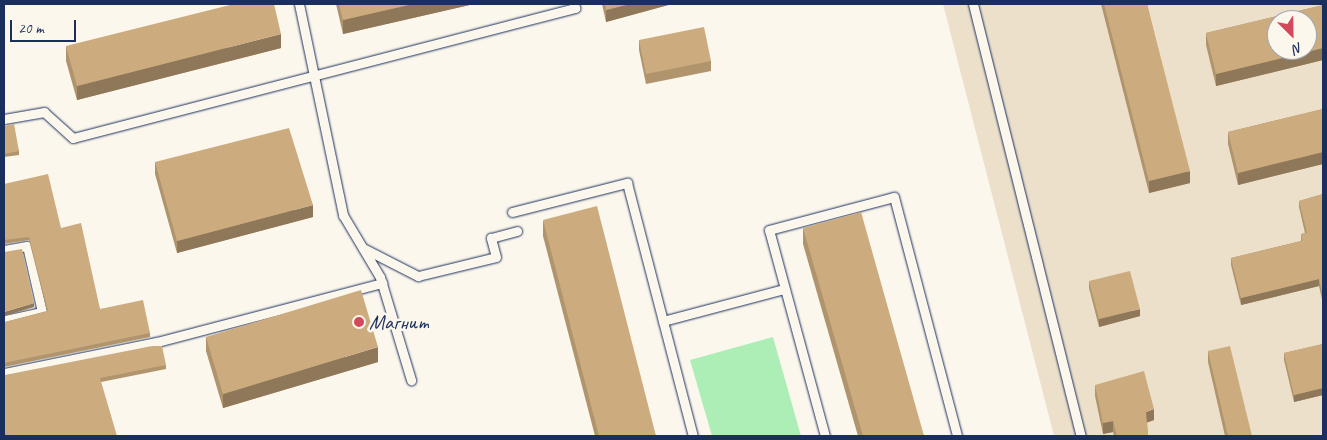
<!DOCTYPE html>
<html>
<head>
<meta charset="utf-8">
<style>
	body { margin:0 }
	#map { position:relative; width:1327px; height:440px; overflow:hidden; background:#fbf7ec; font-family:Caveat,sans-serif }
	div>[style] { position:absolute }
	.built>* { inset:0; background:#ede0cb }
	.green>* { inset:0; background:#adeeb7 }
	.roads { filter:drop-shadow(0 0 1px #1b2f5e) drop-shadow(0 0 1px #1b2f5e) }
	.service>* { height:9px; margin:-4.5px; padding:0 4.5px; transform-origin:4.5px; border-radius:4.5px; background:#fbf7ec }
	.wall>* { inset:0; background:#af946d }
	.shaded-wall>* { inset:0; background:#8f7859 }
	.building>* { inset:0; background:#ccac7f }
	.dots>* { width:14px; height:14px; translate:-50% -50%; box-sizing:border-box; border:2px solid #fbf7ec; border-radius:50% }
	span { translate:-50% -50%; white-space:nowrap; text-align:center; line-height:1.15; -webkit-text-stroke:5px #fbf7ec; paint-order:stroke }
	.poi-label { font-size:21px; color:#1b2f5e }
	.left { translate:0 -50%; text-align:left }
	.frame { position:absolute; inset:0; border:5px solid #1b2f5e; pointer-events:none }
	.north { position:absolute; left:1267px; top:10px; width:50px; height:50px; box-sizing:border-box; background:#fbf7ec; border:1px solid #a1a7b3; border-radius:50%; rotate:157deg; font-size:14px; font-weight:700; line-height:20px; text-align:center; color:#1b2f5e }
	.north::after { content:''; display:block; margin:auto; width:18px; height:22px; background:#d1495b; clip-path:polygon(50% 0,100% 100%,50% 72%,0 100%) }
	.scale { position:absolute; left:10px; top:20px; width:66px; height:22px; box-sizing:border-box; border:2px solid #1b2f5e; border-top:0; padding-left:6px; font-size:15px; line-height:18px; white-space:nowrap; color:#1b2f5e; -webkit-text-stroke:4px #fbf7ec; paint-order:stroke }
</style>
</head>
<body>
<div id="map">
	<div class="built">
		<div style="clip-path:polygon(evenodd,943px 4px,1323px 4px,1323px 436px,1054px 436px,943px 4px,1277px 20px,1307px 20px,1307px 50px,1277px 50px,1277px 20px)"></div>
	</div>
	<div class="green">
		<div style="clip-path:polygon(773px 337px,801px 436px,712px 436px,690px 360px)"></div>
	</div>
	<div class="roads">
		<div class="service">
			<div style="left:299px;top:4px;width:216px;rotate:78.2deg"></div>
			<div style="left:343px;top:215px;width:72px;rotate:59.2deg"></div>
			<div style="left:380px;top:277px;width:108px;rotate:73.2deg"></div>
			<div style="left:973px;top:4px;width:445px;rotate:76deg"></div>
			<div style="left:4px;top:119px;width:41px;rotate:-9.9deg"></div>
			<div style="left:44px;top:112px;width:39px;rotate:42deg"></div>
			<div style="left:73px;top:138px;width:519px;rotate:-14.52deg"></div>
			<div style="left:575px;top:8px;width:4px;rotate:-104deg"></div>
			<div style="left:512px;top:212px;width:119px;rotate:-14.2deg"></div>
			<div style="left:627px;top:183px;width:261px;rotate:75.4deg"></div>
			<div style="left:363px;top:248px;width:62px;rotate:27deg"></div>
			<div style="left:418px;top:276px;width:80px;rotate:-13.7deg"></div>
			<div style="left:496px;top:257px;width:20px;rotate:-105deg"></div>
			<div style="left:491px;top:238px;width:27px;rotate:-15deg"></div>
			<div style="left:4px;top:250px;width:23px;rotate:-10deg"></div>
			<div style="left:27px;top:246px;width:68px;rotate:77.2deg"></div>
			<div style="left:42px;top:312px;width:39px;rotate:168deg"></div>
			<div style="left:663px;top:321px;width:125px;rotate:-14.8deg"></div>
			<div style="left:4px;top:373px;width:156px;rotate:-11.5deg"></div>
			<div style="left:157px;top:342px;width:233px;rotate:-14.7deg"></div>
			<div style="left:825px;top:436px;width:213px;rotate:-105.2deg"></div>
			<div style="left:769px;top:230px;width:129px;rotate:-14.8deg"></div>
			<div style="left:894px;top:197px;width:247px;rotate:75.2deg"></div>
		</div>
	</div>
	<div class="wall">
		<div style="clip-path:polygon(336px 4px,474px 4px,343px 34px)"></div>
		<div style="clip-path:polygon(602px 4px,672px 4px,606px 22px)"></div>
		<div style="clip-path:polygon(1101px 4px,1147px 4px,1190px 183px,1149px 193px)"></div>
		<div style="clip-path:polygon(1323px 5px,1323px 60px,1216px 86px,1206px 45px,1206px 33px)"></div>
		<div style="clip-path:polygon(639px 40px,711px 61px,711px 71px,646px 84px,639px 50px)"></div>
		<div style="clip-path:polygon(66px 46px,281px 48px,77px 100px,66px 61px)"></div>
		<div style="clip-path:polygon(1323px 109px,1323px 164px,1238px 185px,1228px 144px,1228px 132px)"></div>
		<div style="clip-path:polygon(4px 126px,19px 151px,19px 155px,4px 157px)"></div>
		<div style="clip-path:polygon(155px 162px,313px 217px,177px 253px,155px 174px)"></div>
		<div style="clip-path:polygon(4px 184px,61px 228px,100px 309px,150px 333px,150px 337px,4px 367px,4px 322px,5px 322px,47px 311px,29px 240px,4px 244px)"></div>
		<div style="clip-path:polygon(1323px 194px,1323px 304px,1319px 286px,1241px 305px,1231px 265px,1231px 258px,1301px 241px,1301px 234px,1305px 233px,1299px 207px,1299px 201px)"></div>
		<div style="clip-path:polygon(543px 220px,656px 436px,595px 436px,543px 236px)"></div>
		<div style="clip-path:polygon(803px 228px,924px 436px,858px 436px,803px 244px)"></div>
		<div style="clip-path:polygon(1089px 281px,1140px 316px,1099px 327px,1089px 288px)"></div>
		<div style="clip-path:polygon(206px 337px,378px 362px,223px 408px,206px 351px)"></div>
		<div style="clip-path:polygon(1323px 344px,1323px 395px,1294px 402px,1284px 360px,1284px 353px)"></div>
		<div style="clip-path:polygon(1208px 351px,1252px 436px,1225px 436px,1208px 362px)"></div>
		<div style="clip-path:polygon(166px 365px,166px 369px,101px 382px,5px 375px)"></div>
		<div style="clip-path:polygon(1095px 385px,1154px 420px,1147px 422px,1148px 436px,1114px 436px,1113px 432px,1103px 434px,1095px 396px)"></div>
	</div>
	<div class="shaded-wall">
		<div style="clip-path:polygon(413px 4px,474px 4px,343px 34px,343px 20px)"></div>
		<div style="clip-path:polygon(630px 4px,672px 4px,606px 22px,606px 10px)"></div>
		<div style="clip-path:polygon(281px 34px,281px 48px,77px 100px,77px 86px)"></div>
		<div style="clip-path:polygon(1323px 48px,1323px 60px,1216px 86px,1216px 74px)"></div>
		<div style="clip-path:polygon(1323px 152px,1323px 164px,1238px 185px,1238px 173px)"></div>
		<div style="clip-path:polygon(1190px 171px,1190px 183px,1149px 193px,1149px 181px)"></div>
		<div style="clip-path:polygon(313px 205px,313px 217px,177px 253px,177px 241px)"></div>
		<div style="clip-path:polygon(1319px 279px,1319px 286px,1241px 305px,1241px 298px)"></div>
		<div style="clip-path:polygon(34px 303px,34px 307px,4px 316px,4px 312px)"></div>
		<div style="clip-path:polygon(1140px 309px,1140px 316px,1099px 327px,1099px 319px)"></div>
		<div style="clip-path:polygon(378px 347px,378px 362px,223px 408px,223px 394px)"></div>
		<div style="clip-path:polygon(1323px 388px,1323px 395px,1294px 402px,1294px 395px)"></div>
		<div style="clip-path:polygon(1154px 409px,1154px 420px,1146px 423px,1146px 412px)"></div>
		<div style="clip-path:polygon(1113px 421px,1113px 432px,1103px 434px,1103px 423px)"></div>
	</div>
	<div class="building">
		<div style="clip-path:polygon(234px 4px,274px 4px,281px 34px,77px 86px,66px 46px)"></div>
		<div style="clip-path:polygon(339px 4px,413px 4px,343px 20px)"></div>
		<div style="clip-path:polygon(605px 4px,630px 4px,606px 10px)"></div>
		<div style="clip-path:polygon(1104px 4px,1147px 4px,1190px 171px,1149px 181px)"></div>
		<div style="clip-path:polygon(evenodd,1323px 5px,1323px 48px,1216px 74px,1206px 33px,1323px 5px,1277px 20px,1307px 20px,1307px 50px,1277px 50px,1277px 20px)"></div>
		<div style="clip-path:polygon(704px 27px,711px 61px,646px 74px,639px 40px)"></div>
		<div style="clip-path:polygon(1323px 109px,1323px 152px,1238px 173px,1228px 132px)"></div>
		<div style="clip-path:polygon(14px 124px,19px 151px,4px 154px,4px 126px)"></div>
		<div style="clip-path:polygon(289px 128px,313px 205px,177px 241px,155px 162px)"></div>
		<div style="clip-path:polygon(48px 174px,61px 228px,81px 223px,100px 309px,143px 300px,150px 333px,4px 363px,4px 322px,5px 322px,48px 311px,29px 237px,4px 240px,4px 184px)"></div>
		<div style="clip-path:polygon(1323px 194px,1323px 297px,1319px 279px,1241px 298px,1231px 258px,1302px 241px,1301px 234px,1307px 233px,1299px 201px)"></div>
		<div style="clip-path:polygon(597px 206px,656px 436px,599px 436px,543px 220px)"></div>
		<div style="clip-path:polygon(861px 212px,924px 436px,863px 436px,803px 228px)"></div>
		<div style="clip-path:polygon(22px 249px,34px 303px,4px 312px,4px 252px)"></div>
		<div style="clip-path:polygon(1130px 271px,1140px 309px,1099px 319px,1089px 281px)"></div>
		<div style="clip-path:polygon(361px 290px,378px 347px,223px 394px,206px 337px)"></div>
		<div style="clip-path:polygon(1323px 344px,1323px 388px,1294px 395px,1284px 353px)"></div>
		<div style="clip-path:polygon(152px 346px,162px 346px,166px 365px,100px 378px,117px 436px,4px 436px,4px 375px,5px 375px)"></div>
		<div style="clip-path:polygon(1230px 346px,1252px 436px,1228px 436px,1208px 351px)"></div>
		<div style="clip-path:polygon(1144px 371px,1154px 409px,1146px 412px,1148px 436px,1117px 436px,1113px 421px,1103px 423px,1095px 385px)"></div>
	</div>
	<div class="dots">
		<div style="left:359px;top:322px;background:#d1495b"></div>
	</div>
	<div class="poi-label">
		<span class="left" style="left:369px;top:322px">Магнит</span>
	</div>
	<div class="frame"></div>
	<div class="north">N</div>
	<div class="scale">20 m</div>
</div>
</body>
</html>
